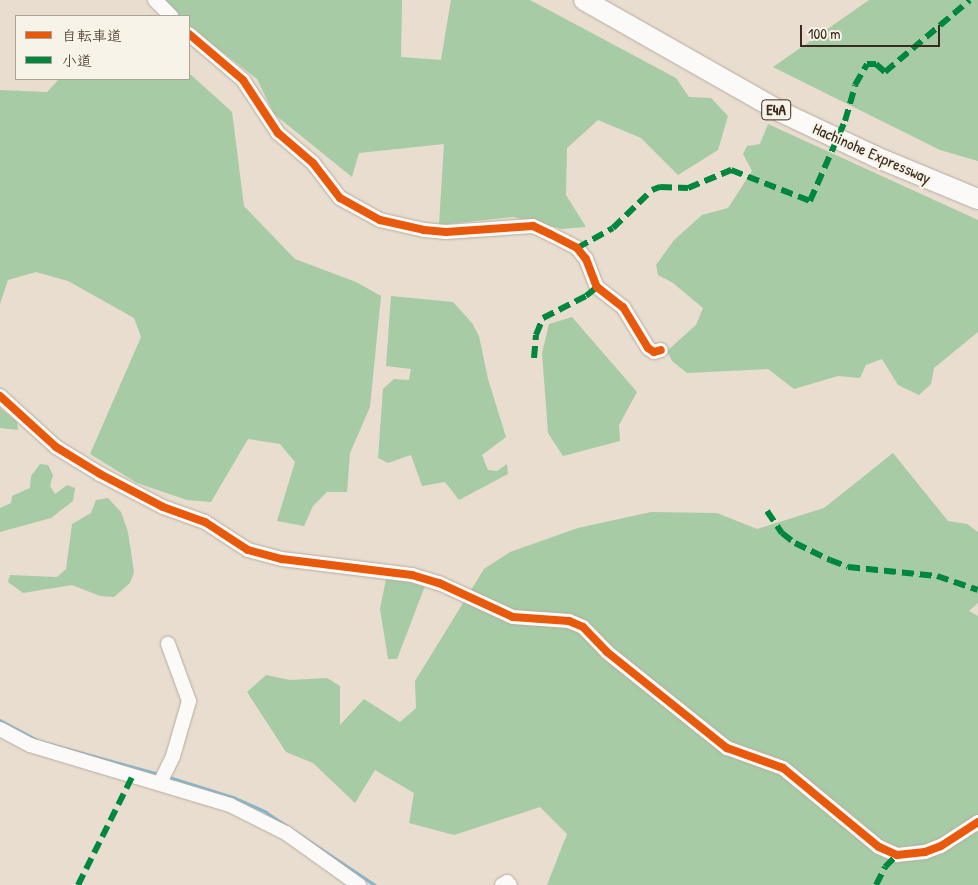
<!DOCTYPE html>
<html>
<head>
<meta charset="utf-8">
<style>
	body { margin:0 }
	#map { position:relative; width:978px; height:885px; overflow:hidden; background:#e8ddce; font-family:"Patrick Hand","Klee One",sans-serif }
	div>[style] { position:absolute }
	.forest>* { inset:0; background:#a7cba5 }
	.stream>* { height:2.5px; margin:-1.25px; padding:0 1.25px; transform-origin:1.25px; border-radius:1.25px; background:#81b6cf }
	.roads { filter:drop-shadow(0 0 1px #b4aca1) drop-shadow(0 0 1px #b4aca1) }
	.minor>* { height:14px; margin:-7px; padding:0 7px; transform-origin:7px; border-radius:7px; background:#fcfaf8 }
	.highway>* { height:20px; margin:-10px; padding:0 10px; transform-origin:10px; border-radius:10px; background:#fcfaf8 }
	.quiet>* { height:6px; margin-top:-3px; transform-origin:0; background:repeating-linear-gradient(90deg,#00873e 0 12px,transparent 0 18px) }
	.cycleway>* { height:8px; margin:-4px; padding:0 4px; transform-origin:4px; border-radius:4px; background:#e8590c }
	span { translate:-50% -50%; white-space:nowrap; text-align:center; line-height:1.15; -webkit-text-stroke:4.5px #f7f3e8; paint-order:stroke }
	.shield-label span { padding:1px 4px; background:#f7f3e8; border:1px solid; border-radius:4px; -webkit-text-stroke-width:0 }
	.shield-label { font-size:15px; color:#3b2a1e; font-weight:700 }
	.street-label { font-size:16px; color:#3b2a1e }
	.legend { position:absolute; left:15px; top:15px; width:175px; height:65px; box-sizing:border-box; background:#f7f3e8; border:1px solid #aca397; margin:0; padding:6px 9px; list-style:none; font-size:15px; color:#3b2a1e }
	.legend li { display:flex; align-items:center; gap:10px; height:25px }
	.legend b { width:25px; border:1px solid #aca397 }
	.scale { position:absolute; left:800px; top:25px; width:140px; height:22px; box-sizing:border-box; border:2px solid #3b2a1e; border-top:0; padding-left:6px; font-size:15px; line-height:18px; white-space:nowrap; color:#3b2a1e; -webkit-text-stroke:4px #f7f3e8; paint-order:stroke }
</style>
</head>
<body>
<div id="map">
	<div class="forest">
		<div style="clip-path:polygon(161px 0,402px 0,401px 57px,441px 60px,451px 0,530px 0,676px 78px,689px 97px,711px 98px,728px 116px,718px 150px,678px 175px,641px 138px,598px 120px,567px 148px,566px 195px,586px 227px,562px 229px,513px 217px,439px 225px,444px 144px,359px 153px,352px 177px,274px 114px,257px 79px,189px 26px,189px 16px,178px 16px)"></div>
		<div style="clip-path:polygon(869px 0,978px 0,978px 161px,940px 150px,773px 67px)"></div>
		<div style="clip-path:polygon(189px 73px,232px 112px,244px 206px,295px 259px,356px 282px,381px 296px,370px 407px,350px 453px,347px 492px,327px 492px,313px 506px,304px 526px,277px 521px,295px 462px,280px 444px,248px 439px,211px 502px,187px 500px,137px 483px,90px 454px,141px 337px,134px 318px,68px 281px,36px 272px,8px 280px,0 304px,0 90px,47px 92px,59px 79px,189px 79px)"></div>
		<div style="clip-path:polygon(768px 124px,978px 220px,978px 332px,934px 368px,931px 384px,919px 395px,898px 385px,882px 359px,866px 365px,860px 378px,838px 376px,794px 389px,768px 369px,687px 373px,672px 361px,667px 351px,696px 325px,703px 308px,673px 283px,658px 275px,656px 265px,674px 240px,702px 215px,728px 208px,752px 171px,743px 154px,747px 146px,760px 144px)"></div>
		<div style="clip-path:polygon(391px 296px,453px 302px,472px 323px,479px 336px,488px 379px,506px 437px,482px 455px,488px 470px,497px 471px,507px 464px,508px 474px,459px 500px,445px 482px,422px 486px,411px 455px,388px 463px,378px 458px,383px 389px,394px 379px,409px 380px,411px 369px,386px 366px)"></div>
		<div style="clip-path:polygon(572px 317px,637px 392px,619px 425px,620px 441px,563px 456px,548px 433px,542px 353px,549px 324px)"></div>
		<div style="clip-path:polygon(0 408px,17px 422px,18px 430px,0 428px)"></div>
		<div style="clip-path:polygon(893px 453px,948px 521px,967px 524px,978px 532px,978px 603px,969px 611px,978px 616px,978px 816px,970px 823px,978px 832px,978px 885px,547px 885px,567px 834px,540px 807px,454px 835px,409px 823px,414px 793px,375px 770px,355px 803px,313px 763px,286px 752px,247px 692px,266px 675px,290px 680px,327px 678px,340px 686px,340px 725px,364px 699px,400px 722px,416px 708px,415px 681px,484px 569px,510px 552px,578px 528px,651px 512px,717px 513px,757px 529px,824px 508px)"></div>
		<div style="clip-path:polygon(40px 464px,48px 465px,53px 475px,50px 486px,55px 494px,67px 485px,75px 488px,73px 501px,51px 518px,0 532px,0 508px,11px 503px,12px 496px,30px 488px,31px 476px)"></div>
		<div style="clip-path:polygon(108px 498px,121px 512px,128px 532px,134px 572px,130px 583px,114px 597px,100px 596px,72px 585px,23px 593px,8px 582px,10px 575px,57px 577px,66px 569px,72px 524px,91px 513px,96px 500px)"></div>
		<div style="clip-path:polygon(386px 579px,411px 580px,425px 586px,397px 659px,388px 659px,380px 609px)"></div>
	</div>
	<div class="stream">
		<div style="left:0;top:720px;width:44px;rotate:28.3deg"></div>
		<div style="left:39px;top:741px;width:124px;rotate:15.4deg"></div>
		<div style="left:169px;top:777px;width:67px;rotate:17.4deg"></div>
		<div style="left:233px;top:797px;width:36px;rotate:24deg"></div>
		<div style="left:266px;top:812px;width:131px;rotate:33.8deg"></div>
	</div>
	<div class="roads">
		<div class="minor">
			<div style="left:155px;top:0;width:23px;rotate:45deg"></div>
			<div style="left:189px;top:34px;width:71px;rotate:40.4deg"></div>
			<div style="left:243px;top:80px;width:64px;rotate:56.6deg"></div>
			<div style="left:278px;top:133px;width:46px;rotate:40.6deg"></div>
			<div style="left:313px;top:163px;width:44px;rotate:52.4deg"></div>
			<div style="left:340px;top:198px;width:46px;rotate:28.8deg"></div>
			<div style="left:380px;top:220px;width:45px;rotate:12.8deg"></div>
			<div style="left:424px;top:230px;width:22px;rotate:5deg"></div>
			<div style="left:446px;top:232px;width:87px;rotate:-3.9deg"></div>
			<div style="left:533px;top:226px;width:19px;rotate:25deg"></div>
			<div style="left:550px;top:234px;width:30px;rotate:27deg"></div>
			<div style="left:577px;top:248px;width:14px;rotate:51deg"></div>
			<div style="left:586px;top:259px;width:30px;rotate:69deg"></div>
			<div style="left:597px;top:287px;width:33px;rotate:38deg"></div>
			<div style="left:623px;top:307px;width:48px;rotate:58.6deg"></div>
			<div style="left:648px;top:348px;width:7px;rotate:34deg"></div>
			<div style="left:654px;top:352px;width:7px;rotate:-16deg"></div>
			<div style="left:0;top:396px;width:76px;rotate:42.3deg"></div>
			<div style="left:56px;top:447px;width:52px;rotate:31.5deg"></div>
			<div style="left:100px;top:474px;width:71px;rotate:27.6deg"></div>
			<div style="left:163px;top:507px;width:45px;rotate:19.7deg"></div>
			<div style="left:205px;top:522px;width:51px;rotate:33.1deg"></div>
			<div style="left:248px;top:550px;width:35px;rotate:15deg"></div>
			<div style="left:282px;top:559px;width:131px;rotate:7deg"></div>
			<div style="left:412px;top:575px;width:28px;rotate:17deg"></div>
			<div style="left:439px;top:583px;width:81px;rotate:24.7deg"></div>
			<div style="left:513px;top:617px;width:56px;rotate:4.1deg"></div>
			<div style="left:569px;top:621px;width:15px;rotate:23deg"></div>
			<div style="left:583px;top:627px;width:35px;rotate:46deg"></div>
			<div style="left:607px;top:652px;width:154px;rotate:38.7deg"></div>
			<div style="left:727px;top:748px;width:59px;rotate:19.7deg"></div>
			<div style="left:783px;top:768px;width:124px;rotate:39.5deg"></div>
			<div style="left:879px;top:847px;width:20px;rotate:24deg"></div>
			<div style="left:897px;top:855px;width:28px;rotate:-6deg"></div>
			<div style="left:925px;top:852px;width:17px;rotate:-21deg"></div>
			<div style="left:941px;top:846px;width:44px;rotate:-33deg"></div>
			<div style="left:0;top:729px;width:34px;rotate:28deg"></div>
			<div style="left:30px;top:745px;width:209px;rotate:16.7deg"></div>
			<div style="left:230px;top:805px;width:63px;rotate:26.6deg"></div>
			<div style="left:286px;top:833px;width:90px;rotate:35.5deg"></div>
			<div style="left:160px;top:783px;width:30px;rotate:-64deg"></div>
			<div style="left:173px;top:756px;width:57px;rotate:-73.8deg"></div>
			<div style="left:189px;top:701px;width:61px;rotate:-110.2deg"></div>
			<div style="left:502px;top:885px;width:6px;rotate:-31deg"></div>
			<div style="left:507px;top:882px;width:4px;rotate:45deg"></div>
		</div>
		<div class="highway">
			<div style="left:584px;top:0;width:227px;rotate:29.6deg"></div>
			<div style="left:781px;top:112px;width:105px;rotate:25.3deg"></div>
			<div style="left:876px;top:157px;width:110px;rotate:22.4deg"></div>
		</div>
	</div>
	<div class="quiet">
		<div style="left:577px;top:248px;width:41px;rotate:-29.1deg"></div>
		<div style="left:613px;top:228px;width:54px;rotate:-44.3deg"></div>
		<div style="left:652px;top:190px;width:9px;rotate:-21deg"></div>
		<div style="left:660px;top:187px;width:28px;rotate:2deg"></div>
		<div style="left:688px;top:188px;width:47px;rotate:-22.7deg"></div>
		<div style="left:731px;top:170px;width:85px;rotate:21.4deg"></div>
		<div style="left:810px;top:201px;width:87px;rotate:-66.4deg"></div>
		<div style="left:845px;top:121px;width:37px;rotate:-74deg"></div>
		<div style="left:855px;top:85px;width:24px;rotate:-60deg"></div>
		<div style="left:867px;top:64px;width:9px"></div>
		<div style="left:876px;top:64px;width:12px;rotate:42deg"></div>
		<div style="left:885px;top:72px;width:111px;rotate:-40.3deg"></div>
		<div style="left:534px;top:358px;width:23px;rotate:-85deg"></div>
		<div style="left:536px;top:335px;width:18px;rotate:-68deg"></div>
		<div style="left:543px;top:318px;width:48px;rotate:-27.1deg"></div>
		<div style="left:586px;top:296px;width:14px;rotate:-39deg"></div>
		<div style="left:767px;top:511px;width:27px;rotate:56deg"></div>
		<div style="left:782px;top:533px;width:16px;rotate:38deg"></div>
		<div style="left:795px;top:543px;width:39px;rotate:26deg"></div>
		<div style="left:830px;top:560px;width:19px;rotate:21deg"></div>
		<div style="left:848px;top:567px;width:89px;rotate:5.8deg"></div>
		<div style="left:937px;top:576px;width:43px;rotate:18.9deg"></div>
		<div style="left:78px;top:885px;width:123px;rotate:-63.4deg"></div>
		<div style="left:876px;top:885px;width:20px;rotate:-63deg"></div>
		<div style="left:885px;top:867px;width:17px;rotate:-45deg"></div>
	</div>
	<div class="cycleway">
		<div style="left:189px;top:34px;width:71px;rotate:40.4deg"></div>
		<div style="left:243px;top:80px;width:64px;rotate:56.6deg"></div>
		<div style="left:278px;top:133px;width:46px;rotate:40.6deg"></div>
		<div style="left:313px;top:163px;width:44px;rotate:52.4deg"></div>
		<div style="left:340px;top:198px;width:46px;rotate:28.8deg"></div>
		<div style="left:380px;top:220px;width:45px;rotate:12.8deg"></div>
		<div style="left:424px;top:230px;width:22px;rotate:5deg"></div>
		<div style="left:446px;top:232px;width:87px;rotate:-3.9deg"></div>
		<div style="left:533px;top:226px;width:19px;rotate:25deg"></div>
		<div style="left:550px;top:234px;width:30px;rotate:27deg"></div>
		<div style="left:577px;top:248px;width:14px;rotate:51deg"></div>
		<div style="left:586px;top:259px;width:30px;rotate:69deg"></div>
		<div style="left:597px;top:287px;width:33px;rotate:38deg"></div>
		<div style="left:623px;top:307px;width:48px;rotate:58.6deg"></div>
		<div style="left:648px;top:348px;width:7px;rotate:34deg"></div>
		<div style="left:654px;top:352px;width:7px;rotate:-16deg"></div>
		<div style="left:0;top:396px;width:76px;rotate:42.3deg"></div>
		<div style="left:56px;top:447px;width:52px;rotate:31.5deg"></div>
		<div style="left:100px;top:474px;width:71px;rotate:27.6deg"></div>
		<div style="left:163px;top:507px;width:45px;rotate:19.7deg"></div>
		<div style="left:205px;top:522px;width:51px;rotate:33.1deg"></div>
		<div style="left:248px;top:550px;width:35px;rotate:15deg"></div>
		<div style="left:282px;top:559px;width:131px;rotate:7deg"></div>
		<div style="left:412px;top:575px;width:28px;rotate:17deg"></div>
		<div style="left:439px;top:583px;width:81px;rotate:24.7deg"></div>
		<div style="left:513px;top:617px;width:56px;rotate:4.1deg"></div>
		<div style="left:569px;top:621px;width:15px;rotate:23deg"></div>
		<div style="left:583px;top:627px;width:35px;rotate:46deg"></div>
		<div style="left:607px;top:652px;width:154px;rotate:38.7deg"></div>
		<div style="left:727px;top:748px;width:59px;rotate:19.7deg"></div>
		<div style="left:783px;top:768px;width:124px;rotate:39.5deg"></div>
		<div style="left:879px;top:847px;width:20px;rotate:24deg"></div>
		<div style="left:897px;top:855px;width:28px;rotate:-6deg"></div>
		<div style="left:925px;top:852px;width:17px;rotate:-21deg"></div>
		<div style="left:941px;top:846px;width:44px;rotate:-33deg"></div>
	</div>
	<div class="shield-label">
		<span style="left:776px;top:110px">E4A</span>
	</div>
	<div class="street-label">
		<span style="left:872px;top:153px;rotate:24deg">Hachinohe Expressway</span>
	</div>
	<ul class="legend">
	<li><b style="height:6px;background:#e8590c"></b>自転車道</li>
	<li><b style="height:6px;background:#00873e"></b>小道</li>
	</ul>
	<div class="scale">100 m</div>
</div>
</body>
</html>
